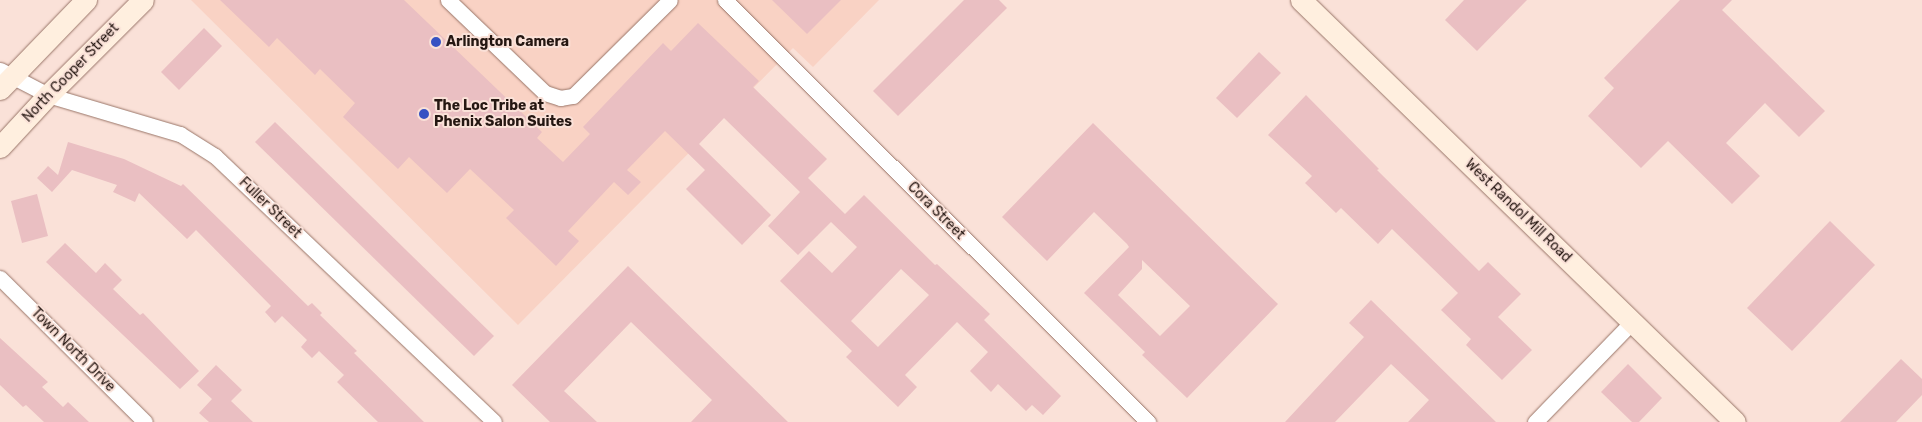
<!DOCTYPE html>
<html>
<head>
<meta charset="utf-8">
<style>
	body { margin:0 }
	#map { position:relative; width:1922px; height:422px; overflow:hidden; background:#fae1d8; font-family:Rubik,sans-serif }
	div>[style] { position:absolute }
	.built>* { inset:0; background:#f9d2c4 }
	.building>* { inset:0; background:#eabfc2 }
	.roads { filter:drop-shadow(0 0 1px #997568) drop-shadow(0 0 1px #997568) }
	.street>* { height:15px; margin:-7.5px; padding:0 7.5px; transform-origin:7.5px; border-radius:7.5px; background:#fff }
	.secondary>* { height:21px; margin:-10.5px; padding:0 10.5px; transform-origin:10.5px; border-radius:10.5px; background:#ffefdf }
	.dots>* { width:14px; height:14px; translate:-50% -50%; box-sizing:border-box; border:2px solid #fae1d8; border-radius:50% }
	span { translate:-50% -50%; white-space:nowrap; text-align:center; line-height:1.15; -webkit-text-stroke:4px #fae1d8; paint-order:stroke }
	.poi-label { font-size:14px; color:#251712; font-weight:700 }
	.left { translate:0 -50%; text-align:left }
	.street-label { font-size:14px; color:#251712 }
</style>
</head>
<body>
<div id="map">
	<div class="built">
		<div style="clip-path:polygon(191px 0,879px 0,813px 67px,793px 48px,518px 325px)"></div>
	</div>
	<div class="building">
		<div style="clip-path:polygon(evenodd,220px 0,404px 0,542px 132px,537px 138px,563px 162px,590px 134px,583px 127px,663px 43px,671px 51px,698px 23px,759px 81px,753px 87px,827px 159px,808px 178px,845px 214px,864px 195px,935px 265px,937px 264px,990px 314px,984px 320px,1061px 396px,1043px 415px,1032px 405px,1026px 411px,998px 384px,991px 392px,970px 371px,988px 352px,957px 322px,905px 375px,917px 387px,898px 407px,846px 357px,852px 351px,780px 281px,809px 251px,832px 273px,857px 247px,831px 222px,798px 255px,768px 226px,800px 192px,724px 118px,699px 144px,771px 215px,742px 245px,686px 189px,705px 170px,665px 131px,627px 170px,641px 182px,628px 195px,614px 182px,568px 231px,579px 241px,556px 266px,506px 218px,514px 210px,470px 169px,447px 193px,409px 157px,398px 169px,343px 117px,355px 103px,320px 69px,315px 75px,277px 38px,269px 47px,220px 0,901px 269px,929px 295px,878px 347px,851px 321px,901px 269px)"></div>
		<div style="clip-path:polygon(772px 0,841px 0,807px 34px)"></div>
		<div style="clip-path:polygon(964px 0,999px 0,1007px 8px,898px 116px,873px 91px)"></div>
		<div style="clip-path:polygon(1464px 0,1527px 0,1477px 51px,1445px 20px)"></div>
		<div style="clip-path:polygon(1680px 0,1732px 0,1722px 10px,1825px 111px,1799px 137px,1765px 103px,1726px 143px,1760px 176px,1732px 204px,1668px 141px,1641px 168px,1588px 116px,1614px 88px,1604px 78px)"></div>
		<div style="clip-path:polygon(204px 28px,222px 46px,179px 90px,161px 72px)"></div>
		<div style="clip-path:polygon(1259px 52px,1281px 73px,1237px 118px,1216px 98px)"></div>
		<div style="clip-path:polygon(1306px 95px,1379px 169px,1377px 170px,1479px 271px,1488px 262px,1521px 294px,1498px 317px,1532px 350px,1502px 380px,1466px 345px,1471px 339px,1441px 310px,1458px 293px,1392px 229px,1378px 244px,1341px 208px,1336px 213px,1305px 183px,1312px 176px,1268px 135px)"></div>
		<div style="clip-path:polygon(275px 122px,494px 336px,474px 356px,255px 142px)"></div>
		<div style="clip-path:polygon(evenodd,1093px 123px,1278px 304px,1187px 398px,1142px 355px,1145px 352px,1084px 293px,1129px 247px,1127px 244px,1094px 212px,1047px 261px,1002px 217px,1093px 123px,1142px 260px,1190px 306px,1160px 336px,1118px 295px,1142px 269px,1142px 260px)"></div>
		<div style="clip-path:polygon(68px 142px,124px 159px,181px 186px,183px 184px,308px 306px,312px 303px,322px 313px,320px 315px,357px 351px,354px 353px,424px 422px,378px 422px,337px 382px,344px 375px,319px 351px,312px 358px,301px 347px,307px 340px,282px 316px,275px 323px,265px 312px,271px 306px,196px 230px,187px 239px,139px 193px,135px 202px,113px 192px,117px 185px,72px 170px,52px 192px,37px 178px,48px 166px,58px 175px)"></div>
		<div style="clip-path:polygon(37px 194px,48px 236px,22px 243px,11px 201px)"></div>
		<div style="clip-path:polygon(1830px 221px,1875px 265px,1792px 351px,1747px 308px)"></div>
		<div style="clip-path:polygon(65px 243px,96px 273px,105px 263px,122px 280px,113px 289px,140px 315px,143px 313px,199px 371px,180px 389px,46px 262px)"></div>
		<div style="clip-path:polygon(628px 266px,788px 422px,691px 422px,712px 400px,631px 322px,564px 391px,597px 422px,550px 422px,512px 385px)"></div>
		<div style="clip-path:polygon(1371px 300px,1496px 422px,1408px 422px,1429px 400px,1391px 364px,1335px 422px,1285px 422px,1364px 337px,1349px 323px)"></div>
		<div style="clip-path:polygon(0 338px,48px 382px,42px 387px,63px 407px,68px 402px,89px 422px,44px 422px,26px 405px,23px 407px,0 385px)"></div>
		<div style="clip-path:polygon(1901px 359px,1922px 379px,1922px 395px,1896px 422px,1840px 422px)"></div>
		<div style="clip-path:polygon(1628px 364px,1662px 398px,1639px 422px,1632px 422px,1601px 392px)"></div>
		<div style="clip-path:polygon(216px 365px,242px 390px,231px 401px,253px 422px,209px 422px,199px 413px,212px 399px,197px 385px)"></div>
	</div>
	<div class="roads">
		<div class="street">
			<div style="left:448px;top:0;width:134px;rotate:43.8deg"></div>
			<div style="left:545px;top:93px;width:16px;rotate:18deg"></div>
			<div style="left:560px;top:98px;width:13px;rotate:-9deg"></div>
			<div style="left:573px;top:96px;width:136px;rotate:-44.7deg"></div>
			<div style="left:725px;top:0;width:598px;rotate:44.93deg"></div>
			<div style="left:0;top:70px;width:54px;rotate:27.5deg"></div>
			<div style="left:48px;top:95px;width:138px;rotate:16.5deg"></div>
			<div style="left:180px;top:134px;width:41px;rotate:32.2deg"></div>
			<div style="left:215px;top:156px;width:385px;rotate:43.6deg"></div>
			<div style="left:0;top:278px;width:204px;rotate:44.8deg"></div>
			<div style="left:1535px;top:422px;width:139px;rotate:-45.9deg"></div>
		</div>
		<div class="secondary">
			<div style="left:1301px;top:0;width:605px;rotate:44.2deg"></div>
			<div style="left:0;top:89px;width:124px;rotate:-46deg"></div>
			<div style="left:0;top:147px;width:71px;rotate:-47.3deg"></div>
			<div style="left:48px;top:95px;width:134px;rotate:-45deg"></div>
		</div>
	</div>
	<div class="dots">
		<div style="left:436px;top:42px;background:#3652c3"></div>
		<div style="left:424px;top:114px;background:#3652c3"></div>
	</div>
	<div class="poi-label">
		<span class="left" style="left:446px;top:42px">Arlington Camera</span>
		<span class="left" style="left:434px;top:114px">The Loc Tribe at<br>Phenix Salon Suites</span>
	</div>
	<div class="street-label">
		<span style="left:71px;top:73px;rotate:-46deg">North Cooper Street</span>
		<span style="left:270px;top:208px;rotate:44deg">Fuller Street</span>
		<span style="left:936px;top:211px;rotate:45deg">Cora Street</span>
		<span style="left:1518px;top:211px;rotate:44deg">West Randol Mill Road</span>
		<span style="left:73px;top:350px;rotate:45deg">Town North Drive</span>
	</div>
</div>
</body>
</html>
